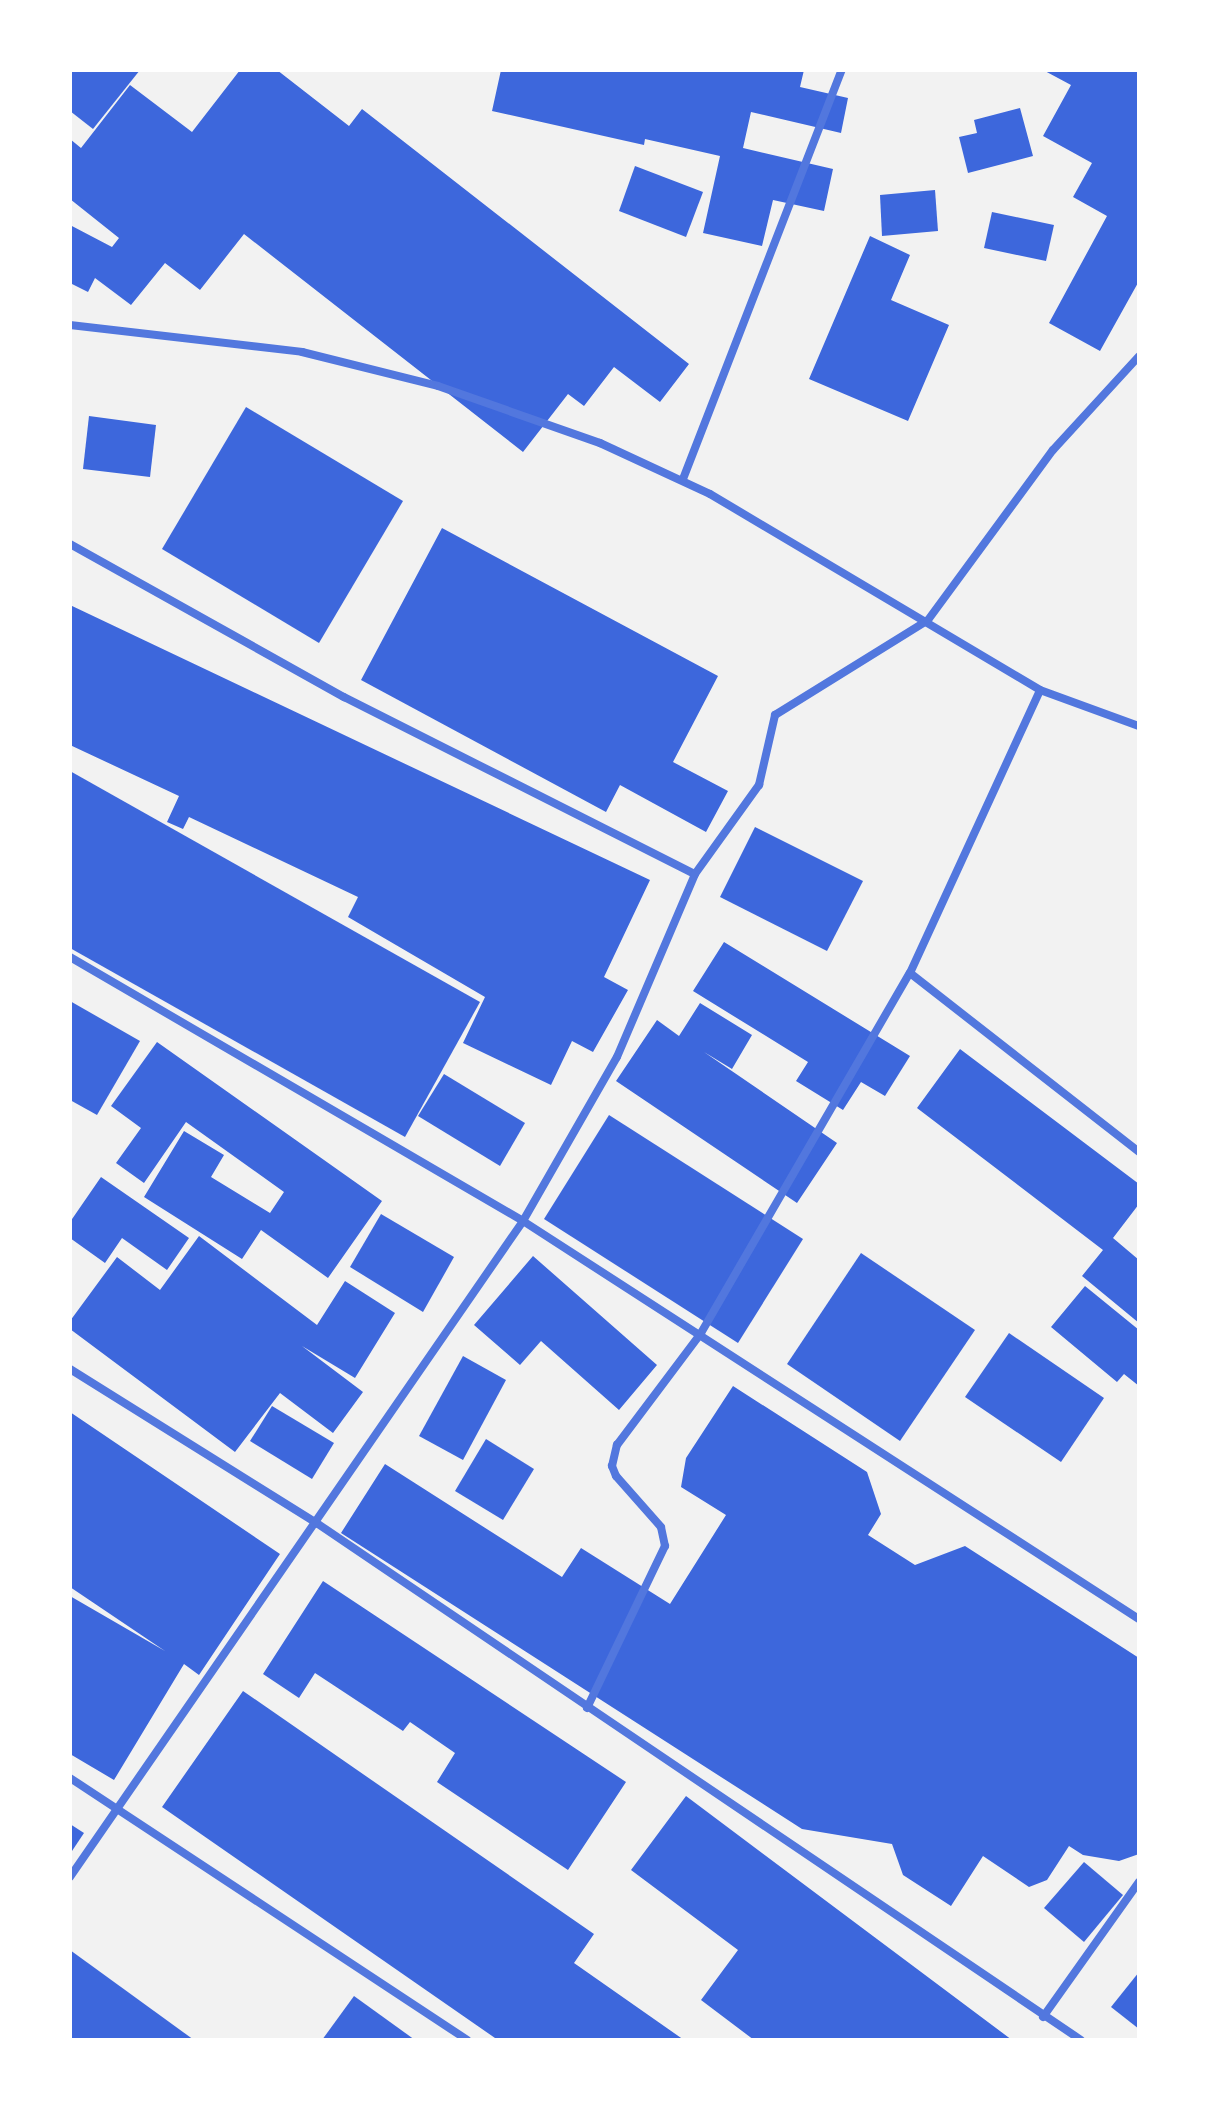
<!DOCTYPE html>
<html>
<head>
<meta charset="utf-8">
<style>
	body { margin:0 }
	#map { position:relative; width:1209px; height:2110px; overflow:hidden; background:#f2f2f2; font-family:Figtree,sans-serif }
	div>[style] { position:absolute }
	.building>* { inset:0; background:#3d67dc }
	.minor>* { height:8px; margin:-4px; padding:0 4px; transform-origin:4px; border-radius:4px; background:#5277de }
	span { translate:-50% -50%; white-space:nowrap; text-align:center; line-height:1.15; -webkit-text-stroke:8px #fff; paint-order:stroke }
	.frame { position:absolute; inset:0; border:72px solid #fff; pointer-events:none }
</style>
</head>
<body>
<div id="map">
	<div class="building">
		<div style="clip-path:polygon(70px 70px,140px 70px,93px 129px,70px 111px)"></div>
		<div style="clip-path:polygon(240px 70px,277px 70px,349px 126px,362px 109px,689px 364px,660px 402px,614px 367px,584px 406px,568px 394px,523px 452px,244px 234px,200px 290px,165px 263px,131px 305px,95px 278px,88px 292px,70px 283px,70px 225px,112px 247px,119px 238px,70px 199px,70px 139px,81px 148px,130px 85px,192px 132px)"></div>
		<div style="clip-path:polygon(501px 70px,804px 70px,800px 87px,848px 98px,841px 133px,751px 112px,743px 148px,833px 169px,824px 211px,773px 200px,762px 246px,703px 233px,720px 156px,645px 139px,644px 145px,492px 111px)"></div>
		<div style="clip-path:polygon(1043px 70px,1139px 70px,1139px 281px,1100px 351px,1049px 323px,1107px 216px,1073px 197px,1092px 163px,1043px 136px,1071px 85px)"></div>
		<div style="clip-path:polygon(1020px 108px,1033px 156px,968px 173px,959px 137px,977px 133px,974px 120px)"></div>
		<div style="clip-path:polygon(635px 166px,703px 192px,686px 237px,619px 211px)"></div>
		<div style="clip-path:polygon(935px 190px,938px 231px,882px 236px,880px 195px)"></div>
		<div style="clip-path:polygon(992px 212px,1054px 225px,1046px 261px,984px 248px)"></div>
		<div style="clip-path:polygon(870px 236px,910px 255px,891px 300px,949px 325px,908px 421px,809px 379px)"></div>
		<div style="clip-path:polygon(246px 407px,403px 501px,319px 643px,162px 549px)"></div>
		<div style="clip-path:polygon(89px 416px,156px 425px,150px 477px,83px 469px)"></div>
		<div style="clip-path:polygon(442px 528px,718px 676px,673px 762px,728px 791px,706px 832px,620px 785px,606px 812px,361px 680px)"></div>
		<div style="clip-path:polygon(70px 605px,650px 880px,604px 977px,628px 990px,593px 1052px,572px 1041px,551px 1085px,463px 1043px,485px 997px,348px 917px,358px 897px,189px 817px,183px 829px,167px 822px,179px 796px,70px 745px)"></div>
		<div style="clip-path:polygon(70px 771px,480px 1002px,405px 1137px,70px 948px)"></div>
		<div style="clip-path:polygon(755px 827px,863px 881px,827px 951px,720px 897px)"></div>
		<div style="clip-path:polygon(724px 942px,910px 1056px,885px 1096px,861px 1082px,843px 1110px,796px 1081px,808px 1062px,693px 991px)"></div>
		<div style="clip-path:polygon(70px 1001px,140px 1041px,97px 1115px,70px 1100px)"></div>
		<div style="clip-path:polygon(700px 1003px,752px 1035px,732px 1069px,704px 1052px,837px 1143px,797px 1203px,616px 1081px,657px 1020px,679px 1036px)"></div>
		<div style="clip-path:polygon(157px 1042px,382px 1201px,328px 1278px,261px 1230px,242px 1259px,144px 1197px,184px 1131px,224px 1155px,211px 1177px,270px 1213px,284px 1192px,186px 1122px,144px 1183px,116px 1163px,141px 1128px,111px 1106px)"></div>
		<div style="clip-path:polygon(960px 1049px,1139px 1184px,1139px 1204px,1113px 1238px,1139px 1260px,1139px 1323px,1082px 1276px,1103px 1250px,917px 1108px)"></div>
		<div style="clip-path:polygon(444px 1074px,525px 1123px,500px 1166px,418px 1116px)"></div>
		<div style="clip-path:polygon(609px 1115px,803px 1239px,738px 1343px,544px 1219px)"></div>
		<div style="clip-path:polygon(101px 1177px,189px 1238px,167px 1270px,122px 1238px,105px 1263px,70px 1238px,70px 1222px)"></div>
		<div style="clip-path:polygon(381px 1214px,454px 1257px,423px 1312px,350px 1267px)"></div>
		<div style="clip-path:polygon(199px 1236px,317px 1325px,345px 1281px,395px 1313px,355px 1378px,302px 1346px,363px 1392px,333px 1433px,280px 1393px,235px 1452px,70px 1329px,70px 1321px,117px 1257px,160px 1290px)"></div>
		<div style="clip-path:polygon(861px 1253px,975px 1330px,900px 1441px,787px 1364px)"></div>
		<div style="clip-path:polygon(533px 1256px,657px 1365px,619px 1410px,541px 1341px,520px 1365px,474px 1325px)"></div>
		<div style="clip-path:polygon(1085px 1286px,1139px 1330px,1139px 1386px,1124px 1374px,1117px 1382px,1051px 1327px)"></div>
		<div style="clip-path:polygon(1009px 1333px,1104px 1398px,1061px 1462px,965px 1397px)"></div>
		<div style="clip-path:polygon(463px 1356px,506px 1380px,463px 1460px,419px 1436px)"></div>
		<div style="clip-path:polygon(733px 1386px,867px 1472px,881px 1514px,868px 1535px,915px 1565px,965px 1546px,1139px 1658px,1139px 1854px,1119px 1861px,1083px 1855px,1069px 1846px,1047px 1880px,1029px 1887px,983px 1856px,951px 1906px,903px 1875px,892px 1844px,802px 1829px,341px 1533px,385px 1464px,562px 1577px,581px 1548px,670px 1604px,726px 1515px,681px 1487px,686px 1458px)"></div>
		<div style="clip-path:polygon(272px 1406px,334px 1443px,312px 1479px,250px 1441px)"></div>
		<div style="clip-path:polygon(70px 1412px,280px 1554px,199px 1675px,184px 1664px,114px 1780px,70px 1754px,70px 1596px,165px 1651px,70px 1587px)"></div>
		<div style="clip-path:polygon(486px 1439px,534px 1469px,503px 1520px,455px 1491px)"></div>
		<div style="clip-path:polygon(323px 1581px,626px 1782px,568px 1870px,437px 1782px,455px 1753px,410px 1722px,403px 1731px,315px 1673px,299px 1698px,263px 1674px)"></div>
		<div style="clip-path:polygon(243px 1691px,594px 1934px,574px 1963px,684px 2040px,495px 2038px,162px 1807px)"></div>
		<div style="clip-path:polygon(686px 1796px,1012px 2040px,754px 2040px,701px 2000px,738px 1950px,631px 1870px)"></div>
		<div style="clip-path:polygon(70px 1824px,84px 1833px,70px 1854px)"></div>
		<div style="clip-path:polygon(1084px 1862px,1123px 1895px,1084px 1942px,1044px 1908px)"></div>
		<div style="clip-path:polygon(70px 1950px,194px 2040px,70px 2040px)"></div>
		<div style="clip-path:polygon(1139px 1972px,1139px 2029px,1111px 2007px)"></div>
		<div style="clip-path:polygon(354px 1996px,415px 2040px,322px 2040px)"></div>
	</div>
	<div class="minor">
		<div style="left:70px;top:325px;width:234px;rotate:6.6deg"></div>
		<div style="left:302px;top:352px;width:140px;rotate:14deg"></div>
		<div style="left:438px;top:386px;width:172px;rotate:19.4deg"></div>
		<div style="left:600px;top:443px;width:121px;rotate:24.9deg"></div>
		<div style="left:710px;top:494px;width:384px;rotate:30.7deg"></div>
		<div style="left:1040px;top:690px;width:105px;rotate:20deg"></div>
		<div style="left:683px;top:479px;width:439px;rotate:-68.8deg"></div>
		<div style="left:70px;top:544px;width:314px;rotate:29.2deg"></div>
		<div style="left:344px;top:697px;width:393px;rotate:26.8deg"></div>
		<div style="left:70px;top:957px;width:524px;rotate:30.23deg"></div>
		<div style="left:523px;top:1221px;width:733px;rotate:32.87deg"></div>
		<div style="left:910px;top:973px;width:291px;rotate:38deg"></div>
		<div style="left:70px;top:1369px;width:292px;rotate:32deg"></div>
		<div style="left:318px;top:1524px;width:921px;rotate:34.07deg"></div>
		<div style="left:587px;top:1708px;width:180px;rotate:-64.3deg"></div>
		<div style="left:665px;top:1546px;width:19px;rotate:-102deg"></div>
		<div style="left:661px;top:1527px;width:68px;rotate:-131.4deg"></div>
		<div style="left:616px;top:1476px;width:11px;rotate:-112deg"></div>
		<div style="left:612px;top:1466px;width:22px;rotate:-77deg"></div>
		<div style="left:617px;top:1445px;width:140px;rotate:-53.1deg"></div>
		<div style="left:701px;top:1333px;width:416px;rotate:-59.9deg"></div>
		<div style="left:910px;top:973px;width:311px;rotate:-65.3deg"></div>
		<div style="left:70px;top:1778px;width:476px;rotate:33.4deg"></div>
		<div style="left:70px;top:1877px;width:797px;rotate:-55.37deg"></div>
		<div style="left:523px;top:1221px;width:189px;rotate:-60.2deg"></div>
		<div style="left:617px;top:1057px;width:199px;rotate:-66.9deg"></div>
		<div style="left:695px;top:874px;width:110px;rotate:-54.3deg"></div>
		<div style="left:759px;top:785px;width:72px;rotate:-77.1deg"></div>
		<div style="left:775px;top:715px;width:180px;rotate:-31.8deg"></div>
		<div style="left:928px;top:620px;width:211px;rotate:-53.7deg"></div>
		<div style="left:1053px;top:450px;width:127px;rotate:-47.5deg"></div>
		<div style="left:1043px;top:2017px;width:166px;rotate:-54.6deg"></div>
	</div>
	<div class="frame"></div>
</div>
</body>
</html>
